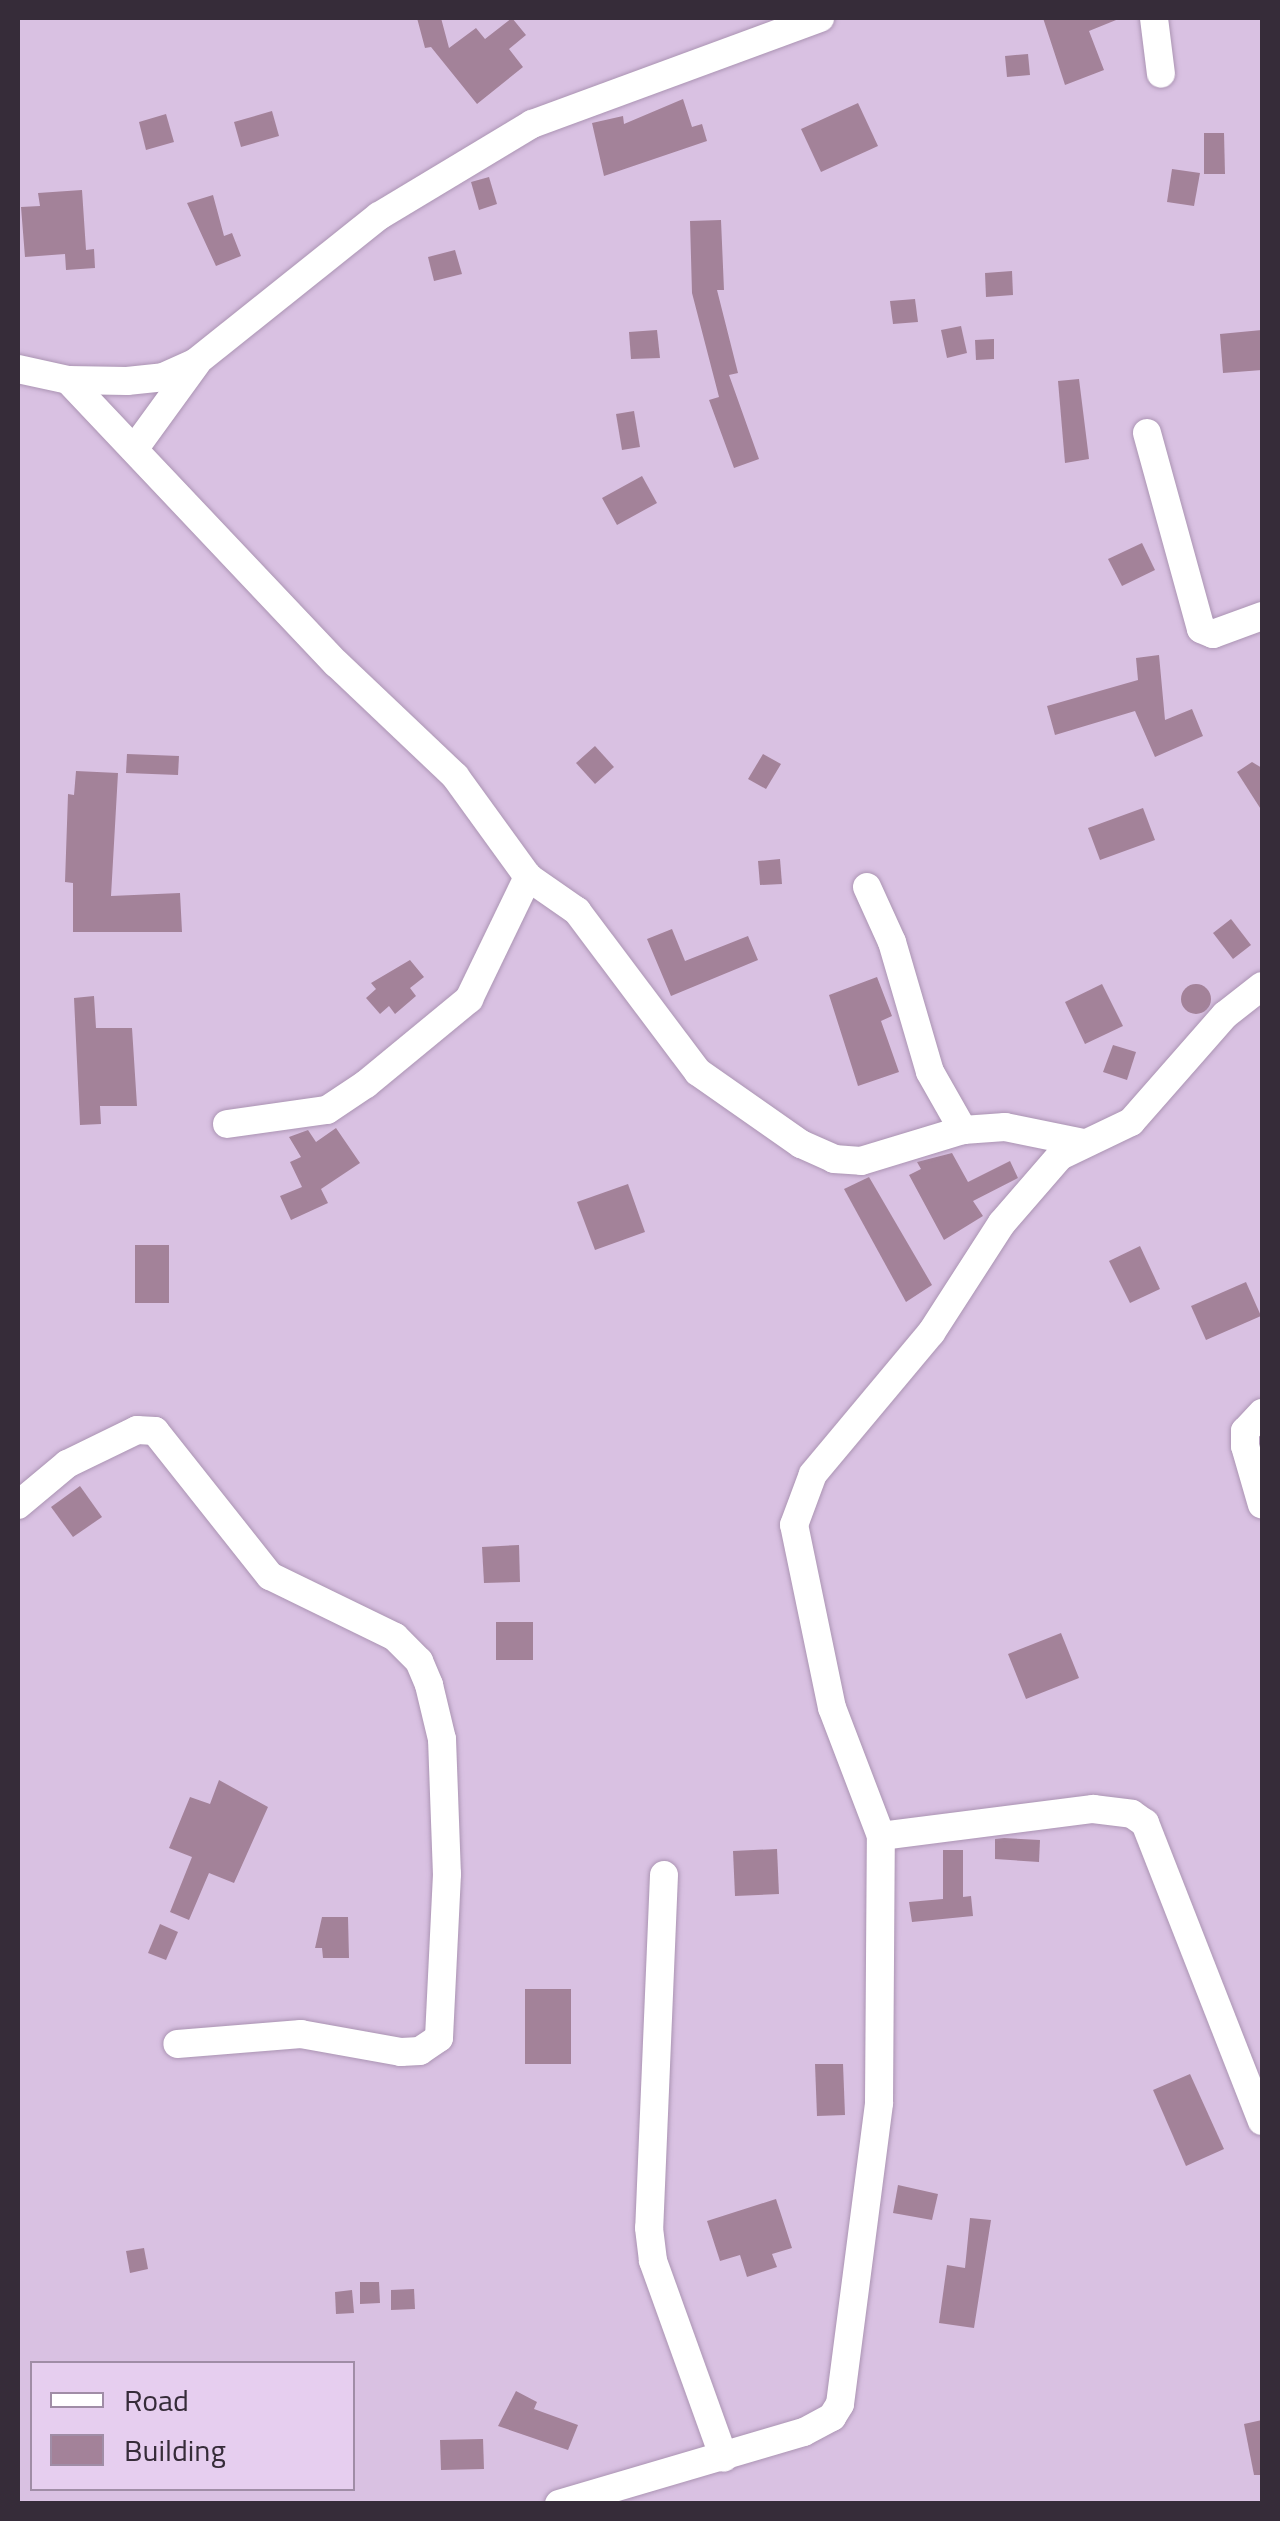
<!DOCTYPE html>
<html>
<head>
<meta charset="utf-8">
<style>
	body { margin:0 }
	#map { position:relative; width:1280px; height:2521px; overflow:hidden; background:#d9c1e2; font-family:"Titillium Web",sans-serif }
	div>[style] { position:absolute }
	.building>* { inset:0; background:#a38299 }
	.round { border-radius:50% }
	.roads { filter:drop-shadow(0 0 2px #ab94b3) drop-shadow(0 0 2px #ab94b3) }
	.minor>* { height:28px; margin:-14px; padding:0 14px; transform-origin:14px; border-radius:14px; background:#fff }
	span { translate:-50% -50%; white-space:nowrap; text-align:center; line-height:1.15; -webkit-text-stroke:8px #e6ceef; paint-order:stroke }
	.frame { position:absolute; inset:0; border:20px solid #362c39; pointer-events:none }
	.legend { position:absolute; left:30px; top:2361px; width:325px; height:130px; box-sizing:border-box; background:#e6ceef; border:2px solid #a08da6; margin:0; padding:12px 18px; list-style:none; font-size:30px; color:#362c39 }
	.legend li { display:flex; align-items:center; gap:20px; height:50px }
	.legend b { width:50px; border:2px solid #a08da6 }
</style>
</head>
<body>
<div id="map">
	<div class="building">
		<div style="clip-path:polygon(417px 18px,441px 18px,449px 48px,476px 28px,485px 39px,512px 18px,526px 35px,509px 49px,523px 67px,477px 104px,431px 47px,425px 48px)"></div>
		<div style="clip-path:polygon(1043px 18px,1121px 18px,1089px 31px,1104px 70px,1065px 85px)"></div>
		<div style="clip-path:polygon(1028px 54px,1030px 75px,1007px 77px,1005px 56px)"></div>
		<div style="clip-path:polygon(683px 99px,692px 127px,702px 124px,707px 141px,604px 176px,592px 123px,623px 116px,624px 124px)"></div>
		<div style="clip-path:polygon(858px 103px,878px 146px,821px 172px,801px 129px)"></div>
		<div style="clip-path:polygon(272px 111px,279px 136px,241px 147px,234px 122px)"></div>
		<div style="clip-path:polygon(166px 114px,174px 142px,146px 150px,139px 122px)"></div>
		<div style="clip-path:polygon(1204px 133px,1224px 133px,1225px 174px,1204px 174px)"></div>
		<div style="clip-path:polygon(1172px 169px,1200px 173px,1194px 206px,1167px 202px)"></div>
		<div style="clip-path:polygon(489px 177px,497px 204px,479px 210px,471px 182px)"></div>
		<div style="clip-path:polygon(82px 190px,86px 250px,94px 249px,95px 268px,66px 270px,65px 254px,25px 257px,21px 207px,40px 206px,38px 193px)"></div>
		<div style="clip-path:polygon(213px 195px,224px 236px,232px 233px,241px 256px,216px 266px,187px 203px)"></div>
		<div style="clip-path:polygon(721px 220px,724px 290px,717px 290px,738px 373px,729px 375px,759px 459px,734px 468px,709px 400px,719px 397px,692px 293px,690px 221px)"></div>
		<div style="clip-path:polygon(455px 250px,462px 274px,434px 281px,428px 257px)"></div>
		<div style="clip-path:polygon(1012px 271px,1013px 295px,986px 297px,985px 273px)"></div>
		<div style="clip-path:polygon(915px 299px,918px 322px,893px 324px,890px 301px)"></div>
		<div style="clip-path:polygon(961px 326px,967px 353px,947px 358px,941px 330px)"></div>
		<div style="clip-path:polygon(657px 330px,660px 358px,631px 359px,629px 332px)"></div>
		<div style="clip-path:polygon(1262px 330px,1262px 370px,1223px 373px,1220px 334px)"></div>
		<div style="clip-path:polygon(994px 339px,994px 359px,976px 360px,975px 340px)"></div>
		<div style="clip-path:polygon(1079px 379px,1089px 459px,1065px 463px,1058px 381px)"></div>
		<div style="clip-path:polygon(634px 411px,640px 447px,622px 450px,616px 414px)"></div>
		<div style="clip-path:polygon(642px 476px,657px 503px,617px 525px,602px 498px)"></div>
		<div style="clip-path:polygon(1142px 543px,1155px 570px,1122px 586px,1108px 559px)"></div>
		<div style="clip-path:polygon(1159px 655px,1165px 720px,1192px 709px,1203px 736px,1155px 757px,1135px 711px,1055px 735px,1047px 706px,1138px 680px,1136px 658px)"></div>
		<div style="clip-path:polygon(595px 746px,614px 767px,595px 784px,576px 763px)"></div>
		<div style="clip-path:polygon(127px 754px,179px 756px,178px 775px,126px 773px)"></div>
		<div style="clip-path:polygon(763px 754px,781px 764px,766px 789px,748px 779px)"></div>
		<div style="clip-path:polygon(1252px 762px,1262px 768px,1262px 811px,1237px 772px)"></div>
		<div style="clip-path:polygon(76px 771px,118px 773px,111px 896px,180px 893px,182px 932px,73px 932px,73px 883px,65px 882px,68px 794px,74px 795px)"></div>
		<div style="clip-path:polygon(1143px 808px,1155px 840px,1100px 860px,1088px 828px)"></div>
		<div style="clip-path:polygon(780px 859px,782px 884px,760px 885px,758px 861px)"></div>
		<div style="clip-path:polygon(1231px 919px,1251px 945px,1233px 959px,1213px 933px)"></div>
		<div style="clip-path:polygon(672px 929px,685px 961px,748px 936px,758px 960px,671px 996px,647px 939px)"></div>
		<div style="clip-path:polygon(410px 960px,424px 977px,410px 988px,416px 996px,395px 1014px,389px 1006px,380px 1014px,366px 998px,376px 989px,371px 983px)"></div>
		<div style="clip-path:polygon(877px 977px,892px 1016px,881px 1021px,899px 1072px,858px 1086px,829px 995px)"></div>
		<div class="round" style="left:1181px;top:984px;width:30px;height:30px"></div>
		<div style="clip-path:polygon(1102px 984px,1123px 1026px,1085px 1044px,1065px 1002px)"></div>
		<div style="clip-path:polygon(94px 996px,96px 1028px,132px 1028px,137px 1106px,100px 1106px,101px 1124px,80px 1125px,74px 998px)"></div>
		<div style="clip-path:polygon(1113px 1045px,1136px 1052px,1127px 1080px,1103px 1072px)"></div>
		<div style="clip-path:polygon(336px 1128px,360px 1163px,321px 1189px,328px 1203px,291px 1220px,280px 1196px,302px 1187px,290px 1162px,301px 1157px,289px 1137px,308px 1130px,316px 1142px)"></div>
		<div style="clip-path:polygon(952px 1153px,968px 1182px,1010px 1161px,1018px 1178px,973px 1201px,983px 1216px,944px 1240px,909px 1175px,921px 1169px,917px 1162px)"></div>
		<div style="clip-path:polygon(869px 1177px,932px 1285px,906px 1302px,844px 1189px)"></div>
		<div style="clip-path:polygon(628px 1184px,645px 1232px,595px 1250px,577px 1202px)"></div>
		<div style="clip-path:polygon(135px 1245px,169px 1245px,169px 1303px,135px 1303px)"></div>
		<div style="clip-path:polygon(1140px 1246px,1160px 1289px,1130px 1303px,1109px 1261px)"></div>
		<div style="clip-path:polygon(1246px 1282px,1261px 1316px,1206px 1340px,1191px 1306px)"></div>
		<div style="clip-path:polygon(80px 1486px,102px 1517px,73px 1537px,51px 1507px)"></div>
		<div style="clip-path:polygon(519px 1545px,520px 1582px,484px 1583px,482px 1547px)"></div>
		<div style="clip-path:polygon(496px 1622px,533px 1622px,533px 1660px,496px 1660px)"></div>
		<div style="clip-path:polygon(1061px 1633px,1079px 1678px,1026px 1699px,1008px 1654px)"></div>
		<div style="clip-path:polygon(219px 1780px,268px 1807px,234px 1883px,209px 1873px,189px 1920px,170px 1912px,192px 1857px,169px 1848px,190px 1797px,210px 1804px)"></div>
		<div style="clip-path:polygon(1004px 1838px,1040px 1840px,1039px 1862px,995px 1859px,995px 1839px)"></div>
		<div style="clip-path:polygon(777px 1849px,779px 1894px,735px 1896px,733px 1851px)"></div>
		<div style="clip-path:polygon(943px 1850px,963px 1850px,963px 1897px,971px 1896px,973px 1916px,912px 1922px,909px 1902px,943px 1899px)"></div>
		<div style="clip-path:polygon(322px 1917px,348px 1917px,349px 1958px,323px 1958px,322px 1948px,315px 1948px)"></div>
		<div style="clip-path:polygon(160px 1924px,178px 1932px,166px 1960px,148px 1953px)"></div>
		<div style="clip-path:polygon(525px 1989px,571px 1989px,571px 2064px,525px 2064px)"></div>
		<div style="clip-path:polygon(815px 2064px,843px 2064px,845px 2115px,817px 2116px)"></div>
		<div style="clip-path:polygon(1190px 2074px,1224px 2149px,1186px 2166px,1153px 2090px)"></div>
		<div style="clip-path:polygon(898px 2185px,938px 2194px,932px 2220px,893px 2213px)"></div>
		<div style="clip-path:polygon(776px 2199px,792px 2248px,772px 2254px,777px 2267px,747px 2277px,740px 2255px,720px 2261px,707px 2221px)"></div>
		<div style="clip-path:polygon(970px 2218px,991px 2220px,974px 2328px,939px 2323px,947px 2265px,965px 2268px)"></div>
		<div style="clip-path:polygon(144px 2248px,148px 2269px,130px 2273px,126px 2251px)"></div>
		<div style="clip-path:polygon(360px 2282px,379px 2282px,380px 2303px,360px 2304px)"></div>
		<div style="clip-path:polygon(414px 2289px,415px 2309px,391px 2310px,391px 2290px)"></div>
		<div style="clip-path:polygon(352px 2290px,354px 2313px,336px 2314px,335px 2292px)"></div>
		<div style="clip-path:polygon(516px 2391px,537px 2402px,534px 2409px,578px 2425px,568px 2450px,498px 2426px)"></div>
		<div style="clip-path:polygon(1262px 2420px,1262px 2475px,1254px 2475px,1244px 2424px)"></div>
		<div style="clip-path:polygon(483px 2439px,484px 2469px,441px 2470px,440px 2440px)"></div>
	</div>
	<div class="roads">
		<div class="minor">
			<div style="left:1154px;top:18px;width:56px;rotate:82.9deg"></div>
			<div style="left:18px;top:369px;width:51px;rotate:12.4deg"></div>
			<div style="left:68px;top:380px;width:59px;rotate:1deg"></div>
			<div style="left:127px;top:381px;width:36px;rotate:-6deg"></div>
			<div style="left:163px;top:377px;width:36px;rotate:-24deg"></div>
			<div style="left:196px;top:362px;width:234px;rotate:-38.6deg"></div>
			<div style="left:379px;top:216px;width:179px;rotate:-31deg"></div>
			<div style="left:532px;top:124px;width:307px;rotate:-20.2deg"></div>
			<div style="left:68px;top:380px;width:391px;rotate:46.6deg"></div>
			<div style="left:337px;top:664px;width:163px;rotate:43.5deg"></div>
			<div style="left:455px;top:776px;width:125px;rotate:54.1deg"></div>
			<div style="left:528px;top:877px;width:60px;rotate:34.8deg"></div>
			<div style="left:577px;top:911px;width:201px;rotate:53.1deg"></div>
			<div style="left:698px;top:1072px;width:126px;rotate:35deg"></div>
			<div style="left:801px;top:1144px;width:36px;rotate:24deg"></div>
			<div style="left:834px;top:1159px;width:27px;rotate:4deg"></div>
			<div style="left:861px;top:1161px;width:107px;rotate:-16.9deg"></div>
			<div style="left:963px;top:1130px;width:42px;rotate:-4.1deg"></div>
			<div style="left:1005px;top:1127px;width:80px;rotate:11.6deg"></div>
			<div style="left:1147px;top:433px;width:203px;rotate:74.6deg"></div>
			<div style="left:1201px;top:629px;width:13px;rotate:23deg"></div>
			<div style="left:1213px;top:634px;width:52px;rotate:-20.2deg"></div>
			<div style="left:135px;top:448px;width:104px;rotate:-54deg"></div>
			<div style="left:867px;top:887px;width:60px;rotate:65.6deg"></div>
			<div style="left:892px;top:942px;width:135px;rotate:73.7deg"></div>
			<div style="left:930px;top:1072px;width:67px;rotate:60.4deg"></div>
			<div style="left:227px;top:1124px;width:101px;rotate:-8deg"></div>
			<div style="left:327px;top:1110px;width:47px;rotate:-33.7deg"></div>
			<div style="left:366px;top:1084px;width:134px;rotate:-39.5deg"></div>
			<div style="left:469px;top:999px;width:136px;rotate:-64.2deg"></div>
			<div style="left:1262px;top:1413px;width:25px;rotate:133deg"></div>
			<div style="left:1245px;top:1431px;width:15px;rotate:90deg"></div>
			<div style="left:1245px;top:1446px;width:61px;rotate:73.9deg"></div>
			<div style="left:18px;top:1505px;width:64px;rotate:-39.9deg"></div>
			<div style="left:67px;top:1464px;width:78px;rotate:-25.9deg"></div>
			<div style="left:137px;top:1430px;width:18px;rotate:3deg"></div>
			<div style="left:155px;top:1431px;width:185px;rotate:51.6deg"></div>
			<div style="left:270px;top:1576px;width:139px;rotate:26deg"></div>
			<div style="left:395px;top:1637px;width:34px;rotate:45deg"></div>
			<div style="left:419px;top:1661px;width:26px;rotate:67deg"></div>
			<div style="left:429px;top:1685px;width:56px;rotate:76.5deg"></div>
			<div style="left:442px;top:1739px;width:135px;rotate:87.9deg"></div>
			<div style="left:447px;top:1874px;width:164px;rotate:92.8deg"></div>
			<div style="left:439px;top:2038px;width:23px;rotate:146deg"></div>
			<div style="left:420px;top:2051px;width:19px;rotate:177deg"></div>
			<div style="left:401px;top:2052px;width:102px;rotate:-169.8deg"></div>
			<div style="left:301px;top:2034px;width:124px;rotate:175.4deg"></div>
			<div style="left:881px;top:1836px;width:214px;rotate:-7.3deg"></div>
			<div style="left:1093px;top:1809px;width:39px;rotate:7deg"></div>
			<div style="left:1132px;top:1814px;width:16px;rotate:35deg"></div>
			<div style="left:1145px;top:1823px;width:320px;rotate:68.6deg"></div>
			<div style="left:664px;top:1875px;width:353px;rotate:92.4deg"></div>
			<div style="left:649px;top:2228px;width:33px;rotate:83deg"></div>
			<div style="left:653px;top:2261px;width:209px;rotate:70.2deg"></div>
			<div style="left:559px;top:2504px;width:255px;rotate:-16.4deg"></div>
			<div style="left:804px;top:2432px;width:32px;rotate:-28deg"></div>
			<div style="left:832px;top:2417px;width:15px;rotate:-58deg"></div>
			<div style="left:840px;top:2404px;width:304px;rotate:-82.6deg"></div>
			<div style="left:879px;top:2103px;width:267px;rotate:-89.6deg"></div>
			<div style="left:881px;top:1836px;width:137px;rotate:-110.9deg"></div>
			<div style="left:832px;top:1708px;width:187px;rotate:-101.7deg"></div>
			<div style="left:794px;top:1525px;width:54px;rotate:-69.6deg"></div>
			<div style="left:813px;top:1474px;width:184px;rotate:-50.1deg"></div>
			<div style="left:931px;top:1333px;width:131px;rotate:-57.2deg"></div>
			<div style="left:1002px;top:1223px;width:89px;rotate:-49.1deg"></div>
			<div style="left:1060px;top:1156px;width:79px;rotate:-25.6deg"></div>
			<div style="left:1131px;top:1122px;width:142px;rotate:-48.7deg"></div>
			<div style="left:1225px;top:1015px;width:47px;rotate:-38.1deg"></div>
		</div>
	</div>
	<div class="frame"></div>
	<ul class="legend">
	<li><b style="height:12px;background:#fff"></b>Road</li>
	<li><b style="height:28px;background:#a38299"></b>Building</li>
	</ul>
</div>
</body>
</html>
